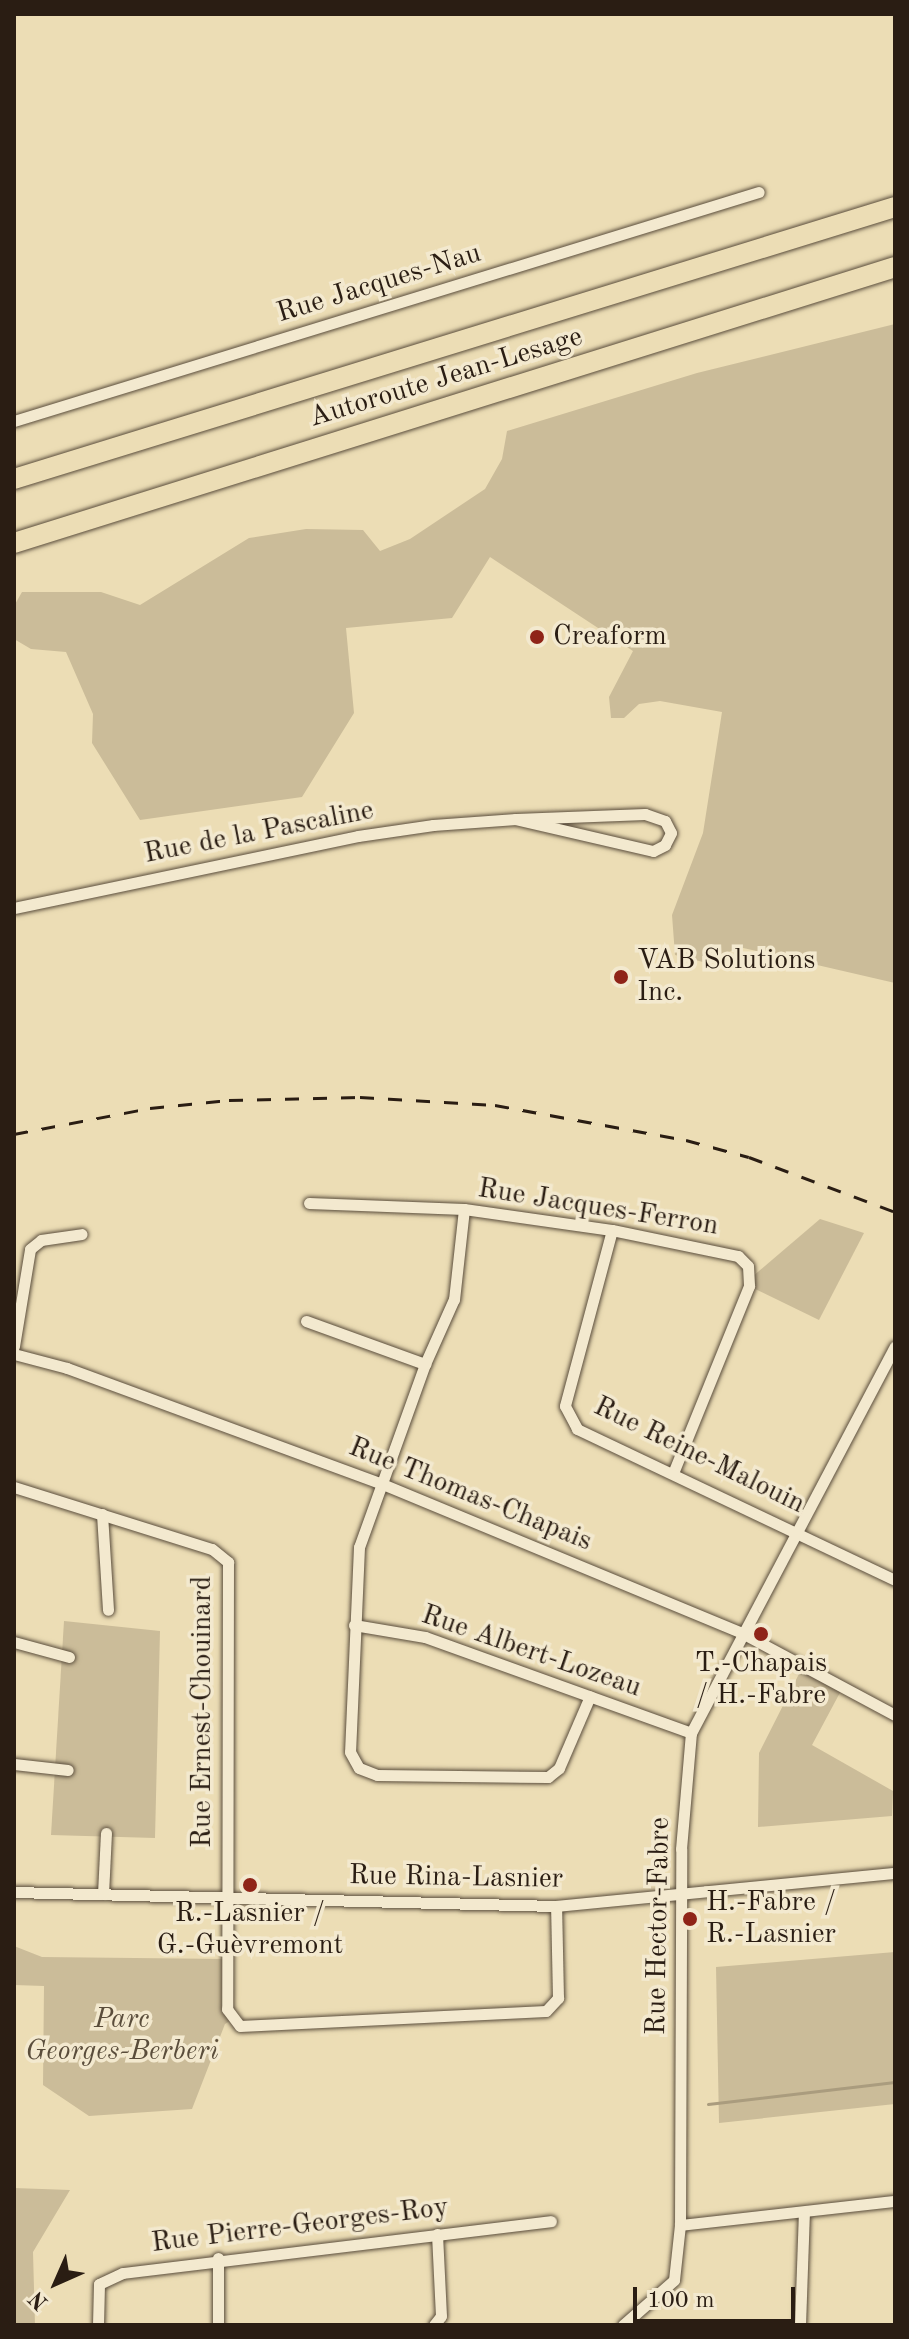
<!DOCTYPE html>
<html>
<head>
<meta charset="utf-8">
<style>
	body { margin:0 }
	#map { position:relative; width:909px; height:2339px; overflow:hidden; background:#ecddb5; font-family:"Old Standard TT",serif }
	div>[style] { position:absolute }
	.green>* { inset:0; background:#cbbc99 }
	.stream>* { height:3px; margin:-1.5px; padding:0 1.5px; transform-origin:1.5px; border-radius:1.5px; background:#aa9c7e }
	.roads { filter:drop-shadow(0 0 2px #5a4d3c) drop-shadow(0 0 2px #5a4d3c) }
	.minor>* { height:11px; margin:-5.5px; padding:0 5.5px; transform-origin:5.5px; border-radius:5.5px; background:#f3e9cf }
	.motorway>* { height:20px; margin:-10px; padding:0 10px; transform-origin:10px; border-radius:10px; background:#ecddb5 }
	.rail>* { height:3px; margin-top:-1.5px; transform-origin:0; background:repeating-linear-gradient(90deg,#2a1d13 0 14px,transparent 0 28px) }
	.dots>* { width:22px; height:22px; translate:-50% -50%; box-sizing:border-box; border:4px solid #f3e9cf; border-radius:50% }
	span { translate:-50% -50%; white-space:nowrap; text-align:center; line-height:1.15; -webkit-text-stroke:7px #f3e9cf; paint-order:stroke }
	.street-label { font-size:28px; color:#2a1d13 }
	.poi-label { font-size:28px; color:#2a1d13 }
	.left { translate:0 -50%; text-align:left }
	.park-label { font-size:28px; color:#5a4d3b; font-style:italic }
	.frame { position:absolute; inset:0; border:16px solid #2a1d13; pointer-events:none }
	.north { position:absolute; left:16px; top:2243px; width:80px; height:80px; -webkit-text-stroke:6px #f3e9cf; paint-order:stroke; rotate:225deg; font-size:22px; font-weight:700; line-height:32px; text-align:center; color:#2a1d13 }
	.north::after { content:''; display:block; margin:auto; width:28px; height:36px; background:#2a1d13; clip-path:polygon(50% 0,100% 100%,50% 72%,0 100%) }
	.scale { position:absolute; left:633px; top:2287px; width:162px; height:36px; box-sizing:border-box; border:4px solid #2a1d13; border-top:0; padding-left:10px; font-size:24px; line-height:28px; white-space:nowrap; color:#2a1d13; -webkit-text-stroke:6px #f3e9cf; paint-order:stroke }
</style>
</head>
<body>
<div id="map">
	<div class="green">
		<div style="clip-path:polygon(895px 324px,895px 983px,739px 947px,707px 963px,675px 955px,672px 915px,703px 833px,722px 712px,660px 701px,639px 704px,624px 718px,611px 718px,609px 697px,633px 651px,490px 557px,452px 618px,346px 628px,354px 713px,302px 797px,140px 820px,92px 743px,93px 714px,66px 652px,31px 649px,14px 639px,14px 606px,22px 592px,101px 592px,140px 605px,249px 538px,306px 529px,363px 530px,380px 551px,410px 539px,485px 489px,502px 459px,507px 431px,697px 373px)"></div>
		<div style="clip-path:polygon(820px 1219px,864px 1233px,819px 1320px,749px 1286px,752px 1277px)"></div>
		<div style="clip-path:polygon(64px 1621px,160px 1631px,155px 1838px,51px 1835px)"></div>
		<div style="clip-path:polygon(803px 1666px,843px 1687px,812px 1745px,893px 1791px,892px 1816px,758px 1827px,759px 1753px)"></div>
		<div style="clip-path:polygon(14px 1946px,42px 1957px,228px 1959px,233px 2019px,225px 2024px,192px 2109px,89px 2116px,43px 2085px,44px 1986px,14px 1985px)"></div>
		<div style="clip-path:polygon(895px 1952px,895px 2104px,719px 2123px,716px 1967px)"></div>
		<div style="clip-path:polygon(14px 2188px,70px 2190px,33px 2252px,35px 2325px,14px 2325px)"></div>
	</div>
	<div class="stream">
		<div style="left:708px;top:2104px;width:188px;rotate:-6.7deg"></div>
	</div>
	<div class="roads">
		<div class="minor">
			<div style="left:14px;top:421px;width:779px;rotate:-17.09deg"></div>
			<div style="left:14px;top:908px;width:351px;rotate:-11.8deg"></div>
			<div style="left:358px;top:836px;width:76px;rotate:-8.3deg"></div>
			<div style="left:433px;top:825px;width:83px;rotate:-4.1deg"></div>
			<div style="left:516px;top:819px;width:129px;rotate:-2.2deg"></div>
			<div style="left:645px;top:814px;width:21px;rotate:19deg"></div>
			<div style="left:665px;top:821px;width:13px;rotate:63deg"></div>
			<div style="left:671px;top:833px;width:13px;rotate:117deg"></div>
			<div style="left:665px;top:845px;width:13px;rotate:153deg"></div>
			<div style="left:653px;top:851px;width:141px;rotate:-166.9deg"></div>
			<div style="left:309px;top:1203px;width:155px;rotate:2.2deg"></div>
			<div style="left:464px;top:1209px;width:149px;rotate:8.1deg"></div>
			<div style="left:612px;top:1230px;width:129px;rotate:11.7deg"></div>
			<div style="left:738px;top:1256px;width:14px;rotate:45deg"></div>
			<div style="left:748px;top:1266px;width:20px;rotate:87deg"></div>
			<div style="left:749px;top:1286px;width:202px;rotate:112.1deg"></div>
			<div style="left:464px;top:1209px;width:91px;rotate:96.3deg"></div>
			<div style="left:454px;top:1299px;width:71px;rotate:114deg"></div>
			<div style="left:425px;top:1364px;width:195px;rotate:109.8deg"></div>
			<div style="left:359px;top:1547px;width:205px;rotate:92.5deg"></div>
			<div style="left:350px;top:1752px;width:18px;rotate:61deg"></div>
			<div style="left:359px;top:1768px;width:19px;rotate:21deg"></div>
			<div style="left:377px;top:1775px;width:171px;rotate:0.7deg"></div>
			<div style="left:548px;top:1777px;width:14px;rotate:-39deg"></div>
			<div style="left:559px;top:1768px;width:78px;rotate:-66.7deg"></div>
			<div style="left:612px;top:1230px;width:182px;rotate:105deg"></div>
			<div style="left:565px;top:1406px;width:26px;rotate:62deg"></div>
			<div style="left:577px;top:1429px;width:352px;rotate:25.4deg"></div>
			<div style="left:306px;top:1321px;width:127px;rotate:19.9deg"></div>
			<div style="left:14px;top:1346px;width:98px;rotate:-80.6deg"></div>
			<div style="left:30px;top:1249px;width:14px;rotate:-39deg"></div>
			<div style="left:41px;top:1240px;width:41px;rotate:-8.3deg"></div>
			<div style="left:14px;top:1354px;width:55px;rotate:14.8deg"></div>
			<div style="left:67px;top:1368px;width:333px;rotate:20.2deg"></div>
			<div style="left:380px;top:1483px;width:390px;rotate:22.5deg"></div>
			<div style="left:740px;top:1632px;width:176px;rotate:28.2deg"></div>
			<div style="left:14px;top:1487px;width:207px;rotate:17.4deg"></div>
			<div style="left:212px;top:1549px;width:21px;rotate:39deg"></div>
			<div style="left:228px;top:1562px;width:447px;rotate:90.1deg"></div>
			<div style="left:227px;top:2009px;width:21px;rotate:53deg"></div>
			<div style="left:240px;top:2026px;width:306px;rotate:-2.8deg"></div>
			<div style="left:546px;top:2011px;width:18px;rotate:-47deg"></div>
			<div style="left:558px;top:1998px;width:92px;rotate:-91.2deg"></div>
			<div style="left:102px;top:1514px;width:96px;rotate:86.4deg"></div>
			<div style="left:354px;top:1625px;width:72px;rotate:9.6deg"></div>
			<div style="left:425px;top:1637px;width:283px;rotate:19.8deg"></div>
			<div style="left:14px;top:1642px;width:57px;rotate:15.3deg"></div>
			<div style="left:14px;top:1764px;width:54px;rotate:6.3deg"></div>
			<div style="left:14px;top:1892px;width:542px;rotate:1.48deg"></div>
			<div style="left:556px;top:1906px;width:341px;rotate:-5.6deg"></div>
			<div style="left:103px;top:1894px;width:61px;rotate:-87.2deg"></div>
			<div style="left:680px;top:2225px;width:216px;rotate:-6.4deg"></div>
			<div style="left:218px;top:2258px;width:67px;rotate:90deg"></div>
			<div style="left:98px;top:2325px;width:41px;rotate:-88.6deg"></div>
			<div style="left:99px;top:2284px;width:26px;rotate:-25deg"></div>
			<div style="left:123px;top:2273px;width:431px;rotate:-6.9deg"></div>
			<div style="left:434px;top:2325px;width:11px;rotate:-52deg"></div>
			<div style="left:441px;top:2316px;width:82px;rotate:-92.8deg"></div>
			<div style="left:623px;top:2325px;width:68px;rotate:-41.4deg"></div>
			<div style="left:674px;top:2280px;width:55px;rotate:-83.8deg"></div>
			<div style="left:680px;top:2225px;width:376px;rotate:-89.8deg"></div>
			<div style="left:681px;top:1849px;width:116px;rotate:-85.1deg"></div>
			<div style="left:691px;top:1733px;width:437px;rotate:-62.2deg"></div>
			<div style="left:800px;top:2325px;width:113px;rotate:-88deg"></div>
		</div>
		<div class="motorway">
			<div style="left:14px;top:479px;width:922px;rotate:-17.16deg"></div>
			<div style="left:14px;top:543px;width:923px;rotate:-17.39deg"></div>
		</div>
	</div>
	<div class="rail">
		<div style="left:14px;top:1134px;width:138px;rotate:-10.8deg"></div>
		<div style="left:150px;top:1108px;width:79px;rotate:-5.8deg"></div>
		<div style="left:229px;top:1100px;width:131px;rotate:-1.3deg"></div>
		<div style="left:360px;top:1097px;width:135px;rotate:3.4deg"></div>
		<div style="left:495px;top:1105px;width:194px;rotate:10.4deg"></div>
		<div style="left:686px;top:1140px;width:65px;rotate:15.1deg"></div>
		<div style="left:749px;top:1157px;width:156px;rotate:20.6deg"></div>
	</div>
	<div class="dots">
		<div style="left:537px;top:637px;background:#8f2418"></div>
		<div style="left:621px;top:977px;background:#8f2418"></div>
		<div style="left:761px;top:1634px;background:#8f2418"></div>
		<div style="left:250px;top:1885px;background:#8f2418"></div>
		<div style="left:690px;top:1919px;background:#8f2418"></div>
	</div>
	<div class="street-label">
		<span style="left:379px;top:284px;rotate:-17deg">Rue Jacques-Nau</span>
		<span style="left:446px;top:378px;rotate:-17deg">Autoroute Jean-Lesage</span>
		<span style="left:259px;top:833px;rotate:-11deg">Rue de la Pascaline</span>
		<span style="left:598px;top:1208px;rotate:9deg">Rue Jacques-Ferron</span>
		<span style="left:699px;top:1456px;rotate:26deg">Rue Reine-Malouin</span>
		<span style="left:470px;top:1495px;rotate:22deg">Rue Thomas-Chapais</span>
		<span style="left:531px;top:1652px;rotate:19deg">Rue Albert-Lozeau</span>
		<span style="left:203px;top:1712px;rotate:-90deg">Rue Ernest-Chouinard</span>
		<span style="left:456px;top:1878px;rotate:1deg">Rue Rina-Lasnier</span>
		<span style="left:659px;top:1926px;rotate:-89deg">Rue Hector-Fabre</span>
		<span style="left:300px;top:2226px;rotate:-7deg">Rue Pierre-Georges-Roy</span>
	</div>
	<div class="poi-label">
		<span class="left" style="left:553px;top:637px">Creaform</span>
		<span class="left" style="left:637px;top:977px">VAB Solutions<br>Inc.</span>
		<span style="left:761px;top:1680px">T.-Chapais<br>/ H.-Fabre</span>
		<span class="left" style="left:706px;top:1919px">H.-Fabre /<br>R.-Lasnier</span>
		<span style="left:250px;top:1930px">R.-Lasnier /<br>G.-Guèvremont</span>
	</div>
	<div class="park-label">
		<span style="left:122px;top:2036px">Parc<br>Georges-Berberi</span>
	</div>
	<div class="frame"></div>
	<div class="north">N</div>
	<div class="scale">100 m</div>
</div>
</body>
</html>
